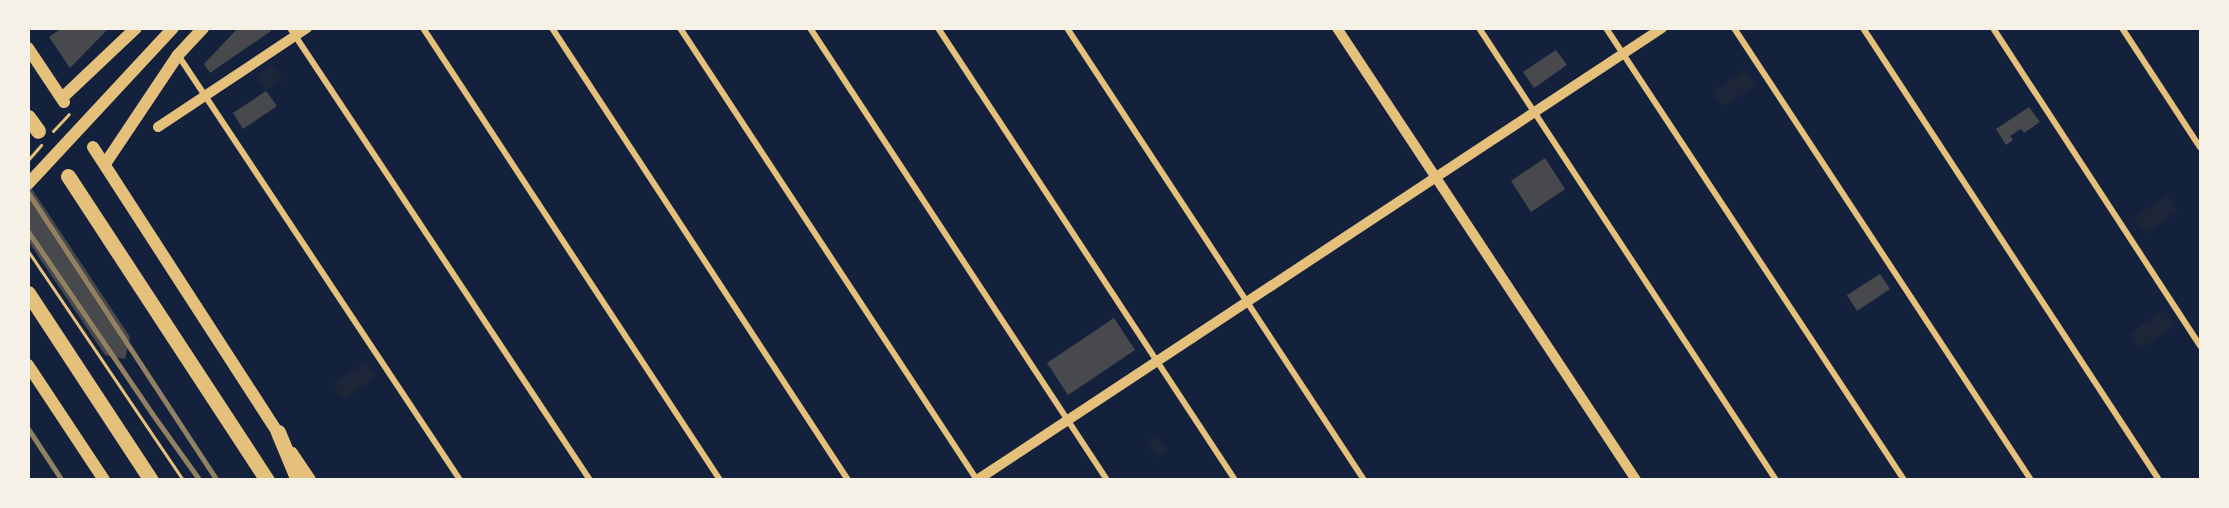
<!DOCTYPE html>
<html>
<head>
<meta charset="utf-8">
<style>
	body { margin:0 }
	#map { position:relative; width:2229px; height:508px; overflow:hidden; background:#14213d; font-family:"Crimson Pro",serif }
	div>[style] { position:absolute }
	.green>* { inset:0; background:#1d2539 }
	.building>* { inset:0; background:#48494c }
	.path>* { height:3px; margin:-1.5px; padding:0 1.5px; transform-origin:1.5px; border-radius:1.5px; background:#e5c07b }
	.minor>* { height:6px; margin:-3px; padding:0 3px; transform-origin:3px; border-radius:3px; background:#e5c07b }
	.tertiary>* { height:10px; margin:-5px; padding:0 5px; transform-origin:5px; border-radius:5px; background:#e5c07b }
	.secondary>* { height:12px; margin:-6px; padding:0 6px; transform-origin:6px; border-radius:6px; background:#e5c07b }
	.motorway>* { height:15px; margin:-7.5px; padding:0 7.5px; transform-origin:7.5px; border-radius:7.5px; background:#e5c07b }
	.rail>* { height:4.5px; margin:-2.25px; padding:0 2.25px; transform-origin:2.25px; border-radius:2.25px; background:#918062 }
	span { translate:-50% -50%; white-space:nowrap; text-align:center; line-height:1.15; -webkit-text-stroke:6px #f6f1e7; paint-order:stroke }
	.frame { position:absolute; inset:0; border:30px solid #f6f1e7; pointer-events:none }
</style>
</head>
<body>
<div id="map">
	<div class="green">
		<div style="clip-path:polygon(272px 64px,283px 79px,266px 91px,256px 75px)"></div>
		<div style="clip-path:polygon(1745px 70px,1756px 85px,1723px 107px,1712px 92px)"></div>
		<div style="clip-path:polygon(2168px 195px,2178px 211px,2145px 233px,2134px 217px)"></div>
		<div style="clip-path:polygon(2164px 310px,2174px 326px,2140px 349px,2130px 333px)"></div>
		<div style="clip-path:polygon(366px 362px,376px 377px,343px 400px,333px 384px)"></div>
		<div style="clip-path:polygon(1157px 435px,1168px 451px,1158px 458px,1147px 442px)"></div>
	</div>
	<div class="building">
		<div style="clip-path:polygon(62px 28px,109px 28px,70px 68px,49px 37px)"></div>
		<div style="clip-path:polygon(238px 28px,270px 28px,271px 31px,210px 73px,204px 64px)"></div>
		<div style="clip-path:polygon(1556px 50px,1567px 65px,1534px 88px,1523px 72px)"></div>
		<div style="clip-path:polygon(266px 91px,277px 106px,243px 129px,233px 113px)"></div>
		<div style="clip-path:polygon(2029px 107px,2040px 122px,2024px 133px,2021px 129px,2010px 136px,2013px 140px,2006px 145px,1996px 129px)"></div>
		<div style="clip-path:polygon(1545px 158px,1565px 189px,1531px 212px,1511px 181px)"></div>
		<div style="clip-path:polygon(28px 183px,130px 337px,125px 359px,105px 355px,28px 241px)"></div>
		<div style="clip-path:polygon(1880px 274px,1890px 289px,1857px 311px,1847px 295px)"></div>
		<div style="clip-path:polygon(1114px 318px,1135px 350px,1068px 395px,1047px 363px)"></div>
	</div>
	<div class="path">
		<div style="left:53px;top:131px;width:23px;rotate:-47deg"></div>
		<div style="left:28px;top:160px;width:20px;rotate:-49deg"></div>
		<div style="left:28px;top:251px;width:277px;rotate:55.9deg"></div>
	</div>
	<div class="minor">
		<div style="left:290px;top:28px;width:542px;rotate:56.43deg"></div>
		<div style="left:423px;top:28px;width:541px;rotate:56.69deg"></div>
		<div style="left:552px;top:28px;width:540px;rotate:56.78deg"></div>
		<div style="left:680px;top:28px;width:541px;rotate:56.69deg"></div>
		<div style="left:810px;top:28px;width:541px;rotate:56.69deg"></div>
		<div style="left:938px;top:28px;width:541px;rotate:56.69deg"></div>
		<div style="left:1067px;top:28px;width:541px;rotate:56.69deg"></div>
		<div style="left:1479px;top:28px;width:541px;rotate:56.69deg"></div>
		<div style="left:1606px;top:28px;width:541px;rotate:56.6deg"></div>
		<div style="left:1734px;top:28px;width:541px;rotate:56.69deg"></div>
		<div style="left:1863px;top:28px;width:540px;rotate:56.78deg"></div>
		<div style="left:1993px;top:28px;width:379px;rotate:56.9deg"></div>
		<div style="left:2122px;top:28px;width:142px;rotate:56.8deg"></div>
		<div style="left:178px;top:55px;width:510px;rotate:56.43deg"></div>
	</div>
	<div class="tertiary">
		<div style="left:1337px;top:28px;width:542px;rotate:56.52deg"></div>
		<div style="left:158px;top:127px;width:179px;rotate:-33.6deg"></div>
		<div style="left:977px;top:480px;width:821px;rotate:-33.42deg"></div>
	</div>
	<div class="secondary">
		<div style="left:28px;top:48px;width:65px;rotate:56.3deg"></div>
		<div style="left:62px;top:98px;width:102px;rotate:-43.4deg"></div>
		<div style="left:93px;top:147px;width:348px;rotate:57.1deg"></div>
		<div style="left:105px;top:164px;width:131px;rotate:-56.2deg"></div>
		<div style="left:178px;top:55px;width:37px;rotate:-47deg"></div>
		<div style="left:28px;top:184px;width:213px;rotate:-47.1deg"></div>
		<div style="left:28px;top:365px;width:138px;rotate:56.5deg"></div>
		<div style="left:292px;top:453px;width:32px;rotate:56deg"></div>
	</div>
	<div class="motorway">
		<div style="left:28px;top:117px;width:17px;rotate:54deg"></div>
		<div style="left:68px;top:176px;width:363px;rotate:56.8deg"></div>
		<div style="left:28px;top:293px;width:224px;rotate:56.7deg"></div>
		<div style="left:278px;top:432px;width:52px;rotate:67.4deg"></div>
	</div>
	<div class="rail">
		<div style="left:28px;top:192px;width:344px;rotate:56.7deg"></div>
		<div style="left:28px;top:231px;width:220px;rotate:55.7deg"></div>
		<div style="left:152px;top:413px;width:82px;rotate:54.4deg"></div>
		<div style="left:28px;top:428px;width:62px;rotate:56.8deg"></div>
	</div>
	<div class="frame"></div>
</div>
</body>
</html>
